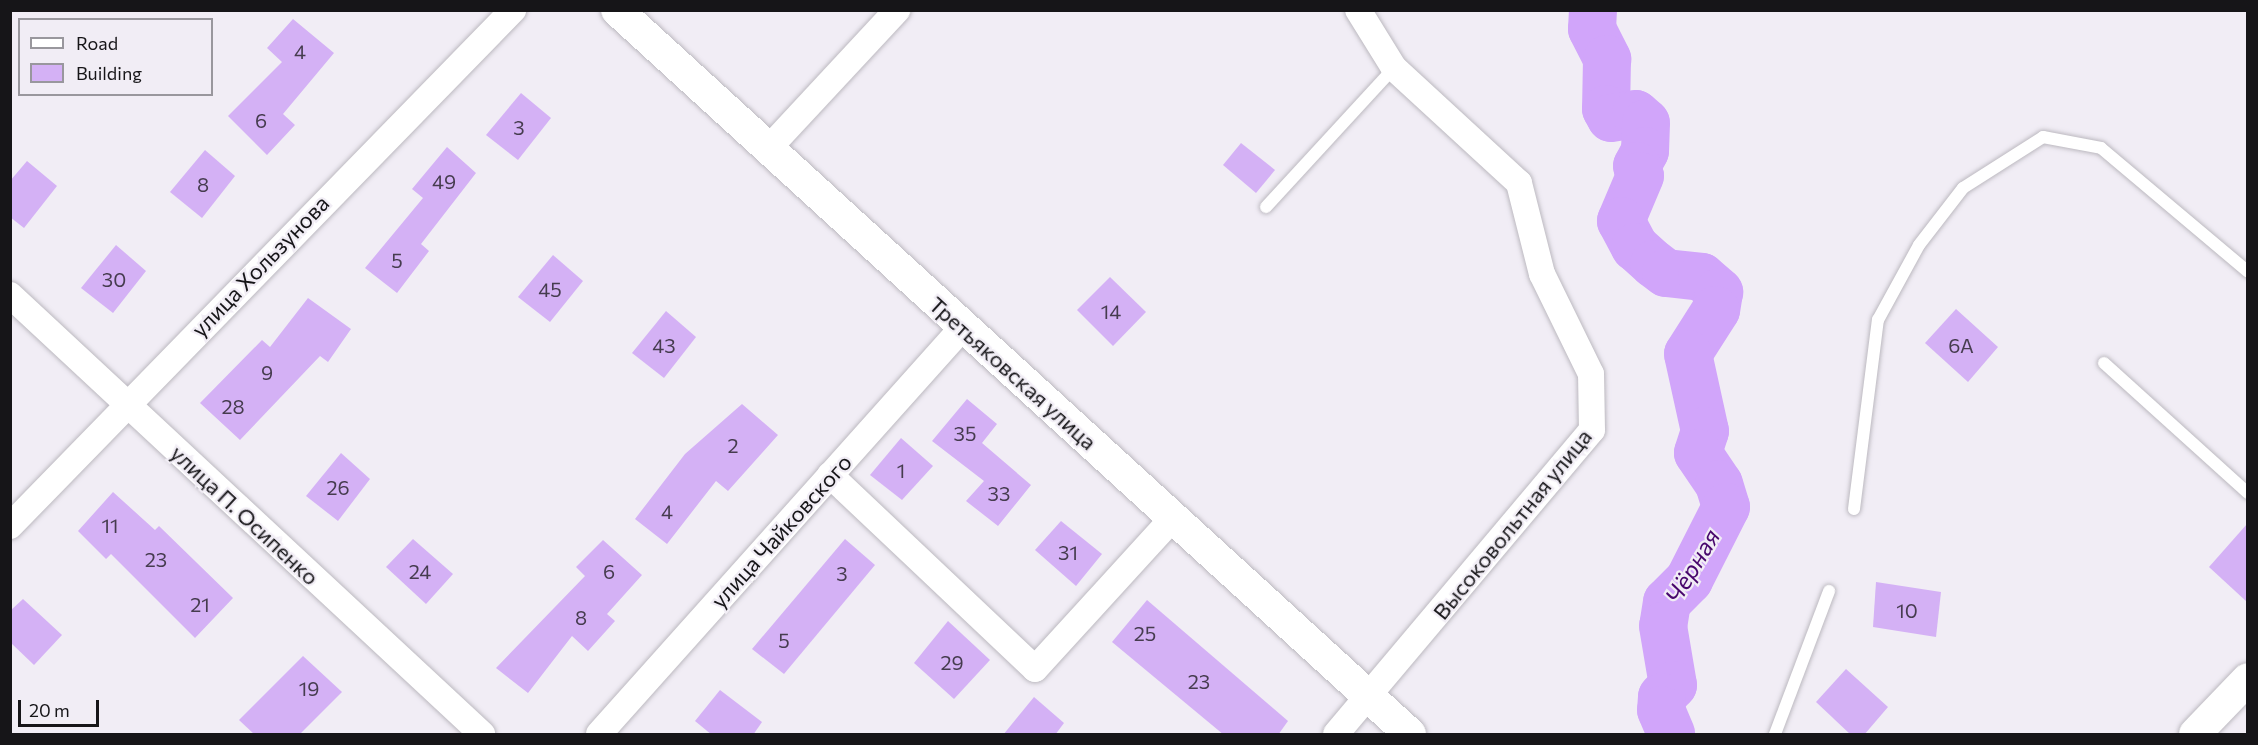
<!DOCTYPE html>
<html>
<head>
<meta charset="utf-8">
<style>
	body { margin:0 }
	#map { position:relative; width:2258px; height:745px; overflow:hidden; background:#f1edf5; font-family:Commissioner,sans-serif }
	div>[style] { position:absolute }
	.river>* { height:48px; margin:-24px; padding:0 24px; transform-origin:24px; border-radius:24px; background:#d1a5fa }
	.building>* { inset:0; background:#d4b1f5 }
	.roads { filter:drop-shadow(0 0 2px #bcb9c0) drop-shadow(0 0 2px #bcb9c0) }
	.service>* { height:12px; margin:-6px; padding:0 6px; transform-origin:6px; border-radius:6px; background:#fff }
	.minor>* { height:26px; margin:-13px; padding:0 13px; transform-origin:13px; border-radius:13px; background:#fff }
	.tertiary>* { height:32px; margin:-16px; padding:0 16px; transform-origin:16px; border-radius:16px; background:#fff }
	span { translate:-50% -50%; white-space:nowrap; text-align:center; line-height:1.15; -webkit-text-stroke:4.5px #f1edf5; paint-order:stroke }
	.number-label { font-size:20px; color:#463c4f }
	.number-label span { -webkit-text-stroke-width:0 }
	.street-label { font-size:22px; color:#161518 }
	.water-label { font-size:24px; color:#47066c; font-style:italic }
	.frame { position:absolute; inset:0; border:12px solid #161518; pointer-events:none }
	.legend { position:absolute; left:18px; top:18px; width:195px; height:78px; box-sizing:border-box; background:#f1edf5; border:2px solid #99979d; margin:0; padding:8px 10px; list-style:none; font-size:18px; color:#161518 }
	.legend li { display:flex; align-items:center; gap:12px; height:30px }
	.legend b { width:30px; border:2px solid #99979d }
	.scale { position:absolute; left:18px; top:700px; width:81px; height:27px; box-sizing:border-box; border:3px solid #161518; border-top:0; padding-left:8px; font-size:18px; line-height:21px; white-space:nowrap; color:#161518; -webkit-text-stroke:4px #f1edf5; paint-order:stroke }
</style>
</head>
<body>
<div id="map">
	<div class="river">
		<div style="left:1593px;top:10px;width:19px;rotate:93deg"></div>
		<div style="left:1592px;top:29px;width:34px;rotate:63deg"></div>
		<div style="left:1607px;top:59px;width:50px;rotate:91.1deg"></div>
		<div style="left:1606px;top:109px;width:10px;rotate:61deg"></div>
		<div style="left:1611px;top:118px;width:25px;rotate:-9deg"></div>
		<div style="left:1636px;top:114px;width:13px;rotate:42deg"></div>
		<div style="left:1646px;top:123px;width:28px;rotate:92deg"></div>
		<div style="left:1645px;top:151px;width:17px;rotate:118deg"></div>
		<div style="left:1637px;top:166px;width:10px;rotate:73deg"></div>
		<div style="left:1640px;top:176px;width:49px;rotate:112.9deg"></div>
		<div style="left:1621px;top:221px;width:30px;rotate:62deg"></div>
		<div style="left:1635px;top:247px;width:25px;rotate:42deg"></div>
		<div style="left:1654px;top:264px;width:15px;rotate:37deg"></div>
		<div style="left:1666px;top:273px;width:36px;rotate:6deg"></div>
		<div style="left:1702px;top:277px;width:23px;rotate:41deg"></div>
		<div style="left:1719px;top:292px;width:18px;rotate:99deg"></div>
		<div style="left:1716px;top:310px;width:52px;rotate:122.5deg"></div>
		<div style="left:1688px;top:354px;width:79px;rotate:77.6deg"></div>
		<div style="left:1705px;top:431px;width:23px;rotate:108deg"></div>
		<div style="left:1698px;top:453px;width:37px;rotate:56deg"></div>
		<div style="left:1719px;top:484px;width:24px;rotate:73deg"></div>
		<div style="left:1726px;top:507px;width:82px;rotate:116.9deg"></div>
		<div style="left:1689px;top:580px;width:31px;rotate:135deg"></div>
		<div style="left:1667px;top:602px;width:24px;rotate:99deg"></div>
		<div style="left:1663px;top:626px;width:60px;rotate:80.4deg"></div>
		<div style="left:1673px;top:685px;width:16px;rotate:133deg"></div>
		<div style="left:1662px;top:697px;width:13px;rotate:94deg"></div>
		<div style="left:1661px;top:710px;width:26px;rotate:67deg"></div>
	</div>
	<div class="building">
		<div style="clip-path:polygon(293px 19px,334px 53px,283px 114px,295px 125px,267px 155px,228px 116px,282px 62px,267px 48px)"></div>
		<div style="clip-path:polygon(521px 93px,551px 118px,518px 160px,486px 135px)"></div>
		<div style="clip-path:polygon(1241px 143px,1275px 170px,1256px 193px,1223px 165px)"></div>
		<div style="clip-path:polygon(447px 147px,476px 173px,421px 244px,429px 251px,397px 293px,365px 268px,423px 198px,412px 189px)"></div>
		<div style="clip-path:polygon(205px 150px,235px 176px,202px 218px,170px 192px)"></div>
		<div style="clip-path:polygon(27px 161px,57px 186px,24px 228px,10px 217px,10px 181px)"></div>
		<div style="clip-path:polygon(116px 245px,146px 271px,113px 313px,81px 288px)"></div>
		<div style="clip-path:polygon(553px 255px,583px 281px,550px 322px,518px 297px)"></div>
		<div style="clip-path:polygon(1110px 277px,1146px 312px,1113px 346px,1077px 310px)"></div>
		<div style="clip-path:polygon(308px 298px,351px 329px,328px 362px,320px 356px,240px 440px,200px 403px,262px 340px,270px 347px)"></div>
		<div style="clip-path:polygon(1956px 309px,1998px 347px,1968px 382px,1925px 343px)"></div>
		<div style="clip-path:polygon(666px 311px,696px 337px,664px 378px,632px 353px)"></div>
		<div style="clip-path:polygon(967px 399px,997px 424px,982px 443px,1031px 485px,998px 526px,966px 501px,984px 481px,932px 441px)"></div>
		<div style="clip-path:polygon(742px 404px,778px 435px,728px 491px,716px 481px,667px 544px,635px 519px,685px 454px)"></div>
		<div style="clip-path:polygon(901px 438px,933px 466px,902px 500px,870px 475px)"></div>
		<div style="clip-path:polygon(341px 453px,370px 479px,338px 521px,306px 496px)"></div>
		<div style="clip-path:polygon(113px 492px,155px 530px,159px 526px,233px 598px,195px 638px,111px 554px,106px 559px,78px 531px)"></div>
		<div style="clip-path:polygon(1061px 521px,1102px 554px,1076px 586px,1035px 550px)"></div>
		<div style="clip-path:polygon(2247px 524px,2247px 602px,2209px 567px)"></div>
		<div style="clip-path:polygon(413px 539px,453px 574px,426px 604px,386px 567px)"></div>
		<div style="clip-path:polygon(845px 539px,875px 565px,784px 674px,752px 649px)"></div>
		<div style="clip-path:polygon(603px 540px,642px 575px,607px 614px,615px 621px,588px 651px,572px 636px,528px 693px,496px 668px,585px 576px,576px 567px)"></div>
		<div style="clip-path:polygon(1876px 582px,1941px 592px,1936px 637px,1873px 627px)"></div>
		<div style="clip-path:polygon(23px 599px,62px 635px,34px 665px,10px 642px,10px 611px)"></div>
		<div style="clip-path:polygon(1147px 600px,1288px 721px,1278px 735px,1224px 735px,1112px 642px)"></div>
		<div style="clip-path:polygon(948px 621px,990px 660px,954px 699px,914px 663px)"></div>
		<div style="clip-path:polygon(303px 656px,342px 692px,299px 735px,255px 735px,239px 720px)"></div>
		<div style="clip-path:polygon(1846px 669px,1888px 707px,1864px 735px,1851px 735px,1816px 702px)"></div>
		<div style="clip-path:polygon(720px 690px,762px 722px,753px 735px,712px 735px,695px 721px)"></div>
		<div style="clip-path:polygon(1034px 697px,1064px 723px,1055px 735px,1003px 735px)"></div>
	</div>
	<div class="roads">
		<div class="service">
			<div style="left:1266px;top:207px;width:189px;rotate:-47.4deg"></div>
			<div style="left:2104px;top:363px;width:194px;rotate:42.1deg"></div>
			<div style="left:1854px;top:509px;width:191px;rotate:-82.8deg"></div>
			<div style="left:1878px;top:320px;width:85px;rotate:-61.3deg"></div>
			<div style="left:1919px;top:245px;width:72px;rotate:-52.3deg"></div>
			<div style="left:1963px;top:188px;width:95px;rotate:-32.5deg"></div>
			<div style="left:2043px;top:137px;width:59px;rotate:10.7deg"></div>
			<div style="left:2101px;top:148px;width:192px;rotate:40.1deg"></div>
			<div style="left:1775px;top:734px;width:153px;rotate:-69.3deg"></div>
		</div>
		<div class="minor">
			<div style="left:768px;top:149px;width:190px;rotate:-47.1deg"></div>
			<div style="left:10px;top:295px;width:645px;rotate:42.93deg"></div>
			<div style="left:830px;top:475px;width:282px;rotate:43.4deg"></div>
			<div style="left:1035px;top:669px;width:205px;rotate:-47.6deg"></div>
			<div style="left:10px;top:526px;width:721px;rotate:-45.73deg"></div>
			<div style="left:599px;top:734px;width:546px;rotate:-48.19deg"></div>
			<div style="left:1336px;top:734px;width:397px;rotate:-49.9deg"></div>
			<div style="left:1592px;top:430px;width:56px;rotate:-91deg"></div>
			<div style="left:1591px;top:374px;width:111px;rotate:-116.1deg"></div>
			<div style="left:1542px;top:274px;width:94px;rotate:-104.2deg"></div>
			<div style="left:1519px;top:183px;width:170px;rotate:-137.4deg"></div>
			<div style="left:1394px;top:68px;width:68px;rotate:-121.8deg"></div>
		</div>
		<div class="tertiary">
			<div style="left:617px;top:10px;width:1074px;rotate:42.4deg"></div>
			<div style="left:2195px;top:734px;width:76px;rotate:-46.1deg"></div>
		</div>
	</div>
	<div class="number-label">
		<span style="left:300px;top:51px">4</span>
		<span style="left:261px;top:120px">6</span>
		<span style="left:519px;top:127px">3</span>
		<span style="left:444px;top:181px">49</span>
		<span style="left:203px;top:184px">8</span>
		<span style="left:397px;top:260px">5</span>
		<span style="left:114px;top:279px">30</span>
		<span style="left:550px;top:289px">45</span>
		<span style="left:1111px;top:311px">14</span>
		<span style="left:664px;top:345px">43</span>
		<span style="left:1961px;top:345px">6А</span>
		<span style="left:267px;top:372px">9</span>
		<span style="left:233px;top:406px">28</span>
		<span style="left:965px;top:433px">35</span>
		<span style="left:733px;top:445px">2</span>
		<span style="left:901px;top:470px">1</span>
		<span style="left:338px;top:487px">26</span>
		<span style="left:999px;top:493px">33</span>
		<span style="left:667px;top:511px">4</span>
		<span style="left:110px;top:525px">11</span>
		<span style="left:1068px;top:552px">31</span>
		<span style="left:156px;top:559px">23</span>
		<span style="left:420px;top:571px">24</span>
		<span style="left:609px;top:571px">6</span>
		<span style="left:842px;top:573px">3</span>
		<span style="left:200px;top:604px">21</span>
		<span style="left:1907px;top:610px">10</span>
		<span style="left:581px;top:617px">8</span>
		<span style="left:1145px;top:633px">25</span>
		<span style="left:784px;top:640px">5</span>
		<span style="left:952px;top:662px">29</span>
		<span style="left:1199px;top:681px">23</span>
		<span style="left:309px;top:688px">19</span>
	</div>
	<div class="street-label">
		<span style="left:260px;top:266px;rotate:-46deg">улица Хользунова</span>
		<span style="left:1013px;top:373px;rotate:42deg">Третьяковская улица</span>
		<span style="left:245px;top:515px;rotate:43deg">улица П. Осипенко</span>
		<span style="left:1512px;top:524px;rotate:-51deg">Высоковольтная улица</span>
		<span style="left:781px;top:531px;rotate:-48deg">улица Чайковского</span>
	</div>
	<div class="water-label">
		<span style="left:1692px;top:566px;rotate:-59deg">Чёрная</span>
	</div>
	<div class="frame"></div>
	<ul class="legend">
	<li><b style="height:8px;background:#fff"></b>Road</li>
	<li><b style="height:16px;background:#d4b1f5"></b>Building</li>
	</ul>
	<div class="scale">20 m</div>
</div>
</body>
</html>
